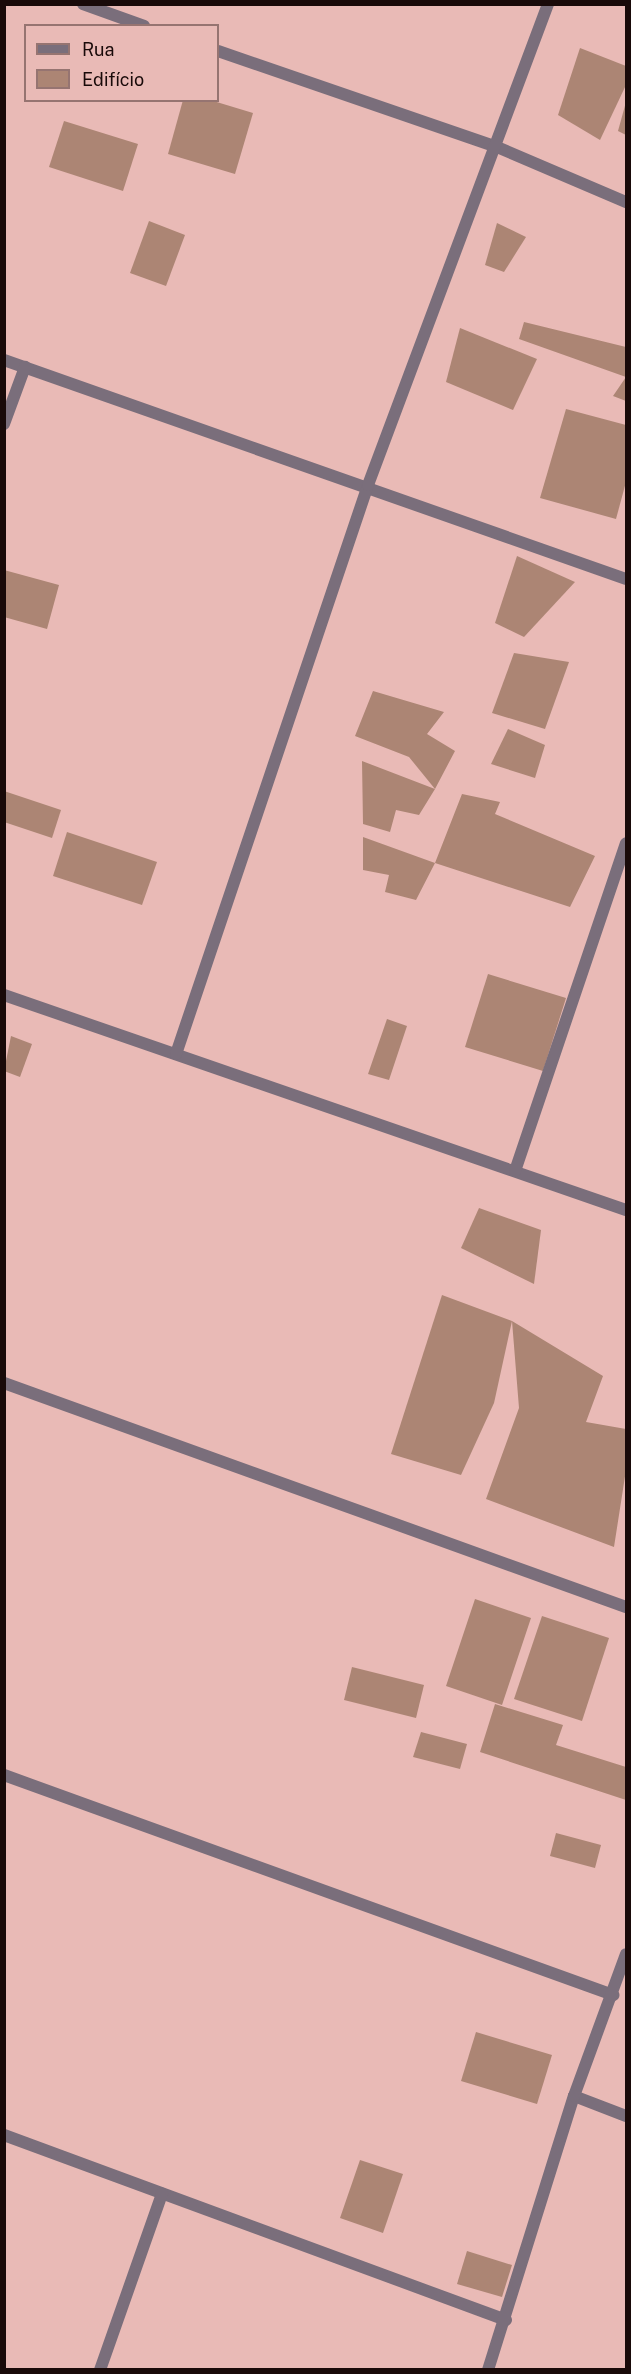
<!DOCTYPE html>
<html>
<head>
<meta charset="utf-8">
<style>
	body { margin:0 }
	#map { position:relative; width:631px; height:2374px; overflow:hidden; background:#e9bab6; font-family:"Public Sans",sans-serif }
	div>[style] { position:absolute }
	.building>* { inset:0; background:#ac8574 }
	.street>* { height:12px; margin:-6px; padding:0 6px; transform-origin:6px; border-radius:6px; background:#7a6e7b }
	span { translate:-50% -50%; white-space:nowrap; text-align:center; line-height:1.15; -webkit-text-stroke:4.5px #e9bab6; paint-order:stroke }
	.frame { position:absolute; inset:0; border:6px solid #190a09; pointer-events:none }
	.legend { position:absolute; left:24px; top:24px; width:195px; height:78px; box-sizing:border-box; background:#e9bab6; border:2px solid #967471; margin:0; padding:8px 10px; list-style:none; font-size:18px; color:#190a09 }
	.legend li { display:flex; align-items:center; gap:12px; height:30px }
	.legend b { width:30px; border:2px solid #967471 }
</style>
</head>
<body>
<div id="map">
	<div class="building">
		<div style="clip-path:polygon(580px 48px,626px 66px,626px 85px,600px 140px,558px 115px)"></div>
		<div style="clip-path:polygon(183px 100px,210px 100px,253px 113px,235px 174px,168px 154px)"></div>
		<div style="clip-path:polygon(626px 102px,626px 135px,618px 131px)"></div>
		<div style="clip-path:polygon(64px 121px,138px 144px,123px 191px,49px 167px)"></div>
		<div style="clip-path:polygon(149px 221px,185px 235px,166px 286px,130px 273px)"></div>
		<div style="clip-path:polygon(497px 223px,526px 237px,504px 272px,485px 265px)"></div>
		<div style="clip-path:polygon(524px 322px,626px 347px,626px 401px,613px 396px,626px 377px,519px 339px)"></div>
		<div style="clip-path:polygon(460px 328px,537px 359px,513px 410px,446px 382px)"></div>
		<div style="clip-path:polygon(566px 409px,626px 425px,626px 482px,616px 519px,540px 498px)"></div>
		<div style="clip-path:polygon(517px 556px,575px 582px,524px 637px,495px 623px)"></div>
		<div style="clip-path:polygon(4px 570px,59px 585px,47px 629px,4px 617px)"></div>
		<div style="clip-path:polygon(514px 653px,569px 662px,545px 729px,492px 713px)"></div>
		<div style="clip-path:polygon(373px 691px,444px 712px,427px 734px,455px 751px,435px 789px,409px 757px,355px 736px)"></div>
		<div style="clip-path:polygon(508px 729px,545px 745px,535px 778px,491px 764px)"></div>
		<div style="clip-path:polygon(362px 761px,435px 789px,419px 815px,396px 810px,390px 832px,363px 824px)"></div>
		<div style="clip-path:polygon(4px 791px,61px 810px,52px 838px,4px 822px)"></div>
		<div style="clip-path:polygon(462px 794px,500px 802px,495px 814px,595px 856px,570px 907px,435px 863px)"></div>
		<div style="clip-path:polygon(67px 832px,157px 862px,142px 905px,53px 876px)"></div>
		<div style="clip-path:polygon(363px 837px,435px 863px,416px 900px,385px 892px,389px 875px,363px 870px)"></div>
		<div style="clip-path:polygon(488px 974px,566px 998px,543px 1071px,465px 1047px)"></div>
		<div style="clip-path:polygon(387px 1019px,407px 1026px,389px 1080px,368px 1074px)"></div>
		<div style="clip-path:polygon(11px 1036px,32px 1044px,20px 1077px,4px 1071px)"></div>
		<div style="clip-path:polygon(479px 1208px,541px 1230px,534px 1284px,461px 1248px)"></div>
		<div style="clip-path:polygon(442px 1295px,512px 1321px,494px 1403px,461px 1475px,391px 1454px)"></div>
		<div style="clip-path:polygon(512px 1321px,603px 1376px,586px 1422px,626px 1429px,626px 1470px,614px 1547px,486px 1499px,519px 1408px)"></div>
		<div style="clip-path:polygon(475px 1599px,531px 1618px,502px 1705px,446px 1686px)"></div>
		<div style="clip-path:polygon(542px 1616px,609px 1638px,582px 1721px,514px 1699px)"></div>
		<div style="clip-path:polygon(352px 1667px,424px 1685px,416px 1718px,344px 1700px)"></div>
		<div style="clip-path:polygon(495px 1704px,563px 1725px,556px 1745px,626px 1767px,626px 1800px,480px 1752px)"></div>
		<div style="clip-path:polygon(421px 1732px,467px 1744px,460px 1769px,413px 1757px)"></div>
		<div style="clip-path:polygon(556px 1833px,601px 1845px,595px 1868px,550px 1856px)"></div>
		<div style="clip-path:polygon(476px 2032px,552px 2055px,537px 2104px,461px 2081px)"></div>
		<div style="clip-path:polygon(360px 2160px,403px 2174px,383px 2233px,340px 2218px)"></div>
		<div style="clip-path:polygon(467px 2251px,512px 2265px,502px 2297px,457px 2284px)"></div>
	</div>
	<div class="street">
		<div style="left:83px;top:4px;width:65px;rotate:19.8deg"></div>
		<div style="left:218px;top:51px;width:295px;rotate:19deg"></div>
		<div style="left:497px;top:147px;width:140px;rotate:23.1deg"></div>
		<div style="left:4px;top:360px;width:659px;rotate:19.4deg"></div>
		<div style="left:4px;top:424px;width:61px;rotate:-69.8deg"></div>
		<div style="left:4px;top:995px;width:658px;rotate:19.07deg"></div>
		<div style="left:176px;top:1054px;width:601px;rotate:-71.35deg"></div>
		<div style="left:368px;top:485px;width:514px;rotate:-69.48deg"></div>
		<div style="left:515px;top:1171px;width:346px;rotate:-71.3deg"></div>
		<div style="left:4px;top:1383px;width:661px;rotate:19.81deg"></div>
		<div style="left:4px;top:1775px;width:648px;rotate:19.86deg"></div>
		<div style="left:574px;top:2096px;width:56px;rotate:21deg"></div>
		<div style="left:4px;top:2135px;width:535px;rotate:20.23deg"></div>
		<div style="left:100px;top:2370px;width:187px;rotate:-70.6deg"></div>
		<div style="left:488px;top:2370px;width:287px;rotate:-72.6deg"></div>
		<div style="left:574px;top:2096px;width:151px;rotate:-69.9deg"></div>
	</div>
	<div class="frame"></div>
	<ul class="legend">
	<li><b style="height:8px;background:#7a6e7b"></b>Rua</li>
	<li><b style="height:16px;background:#ac8574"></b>Edifício</li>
	</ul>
</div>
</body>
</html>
